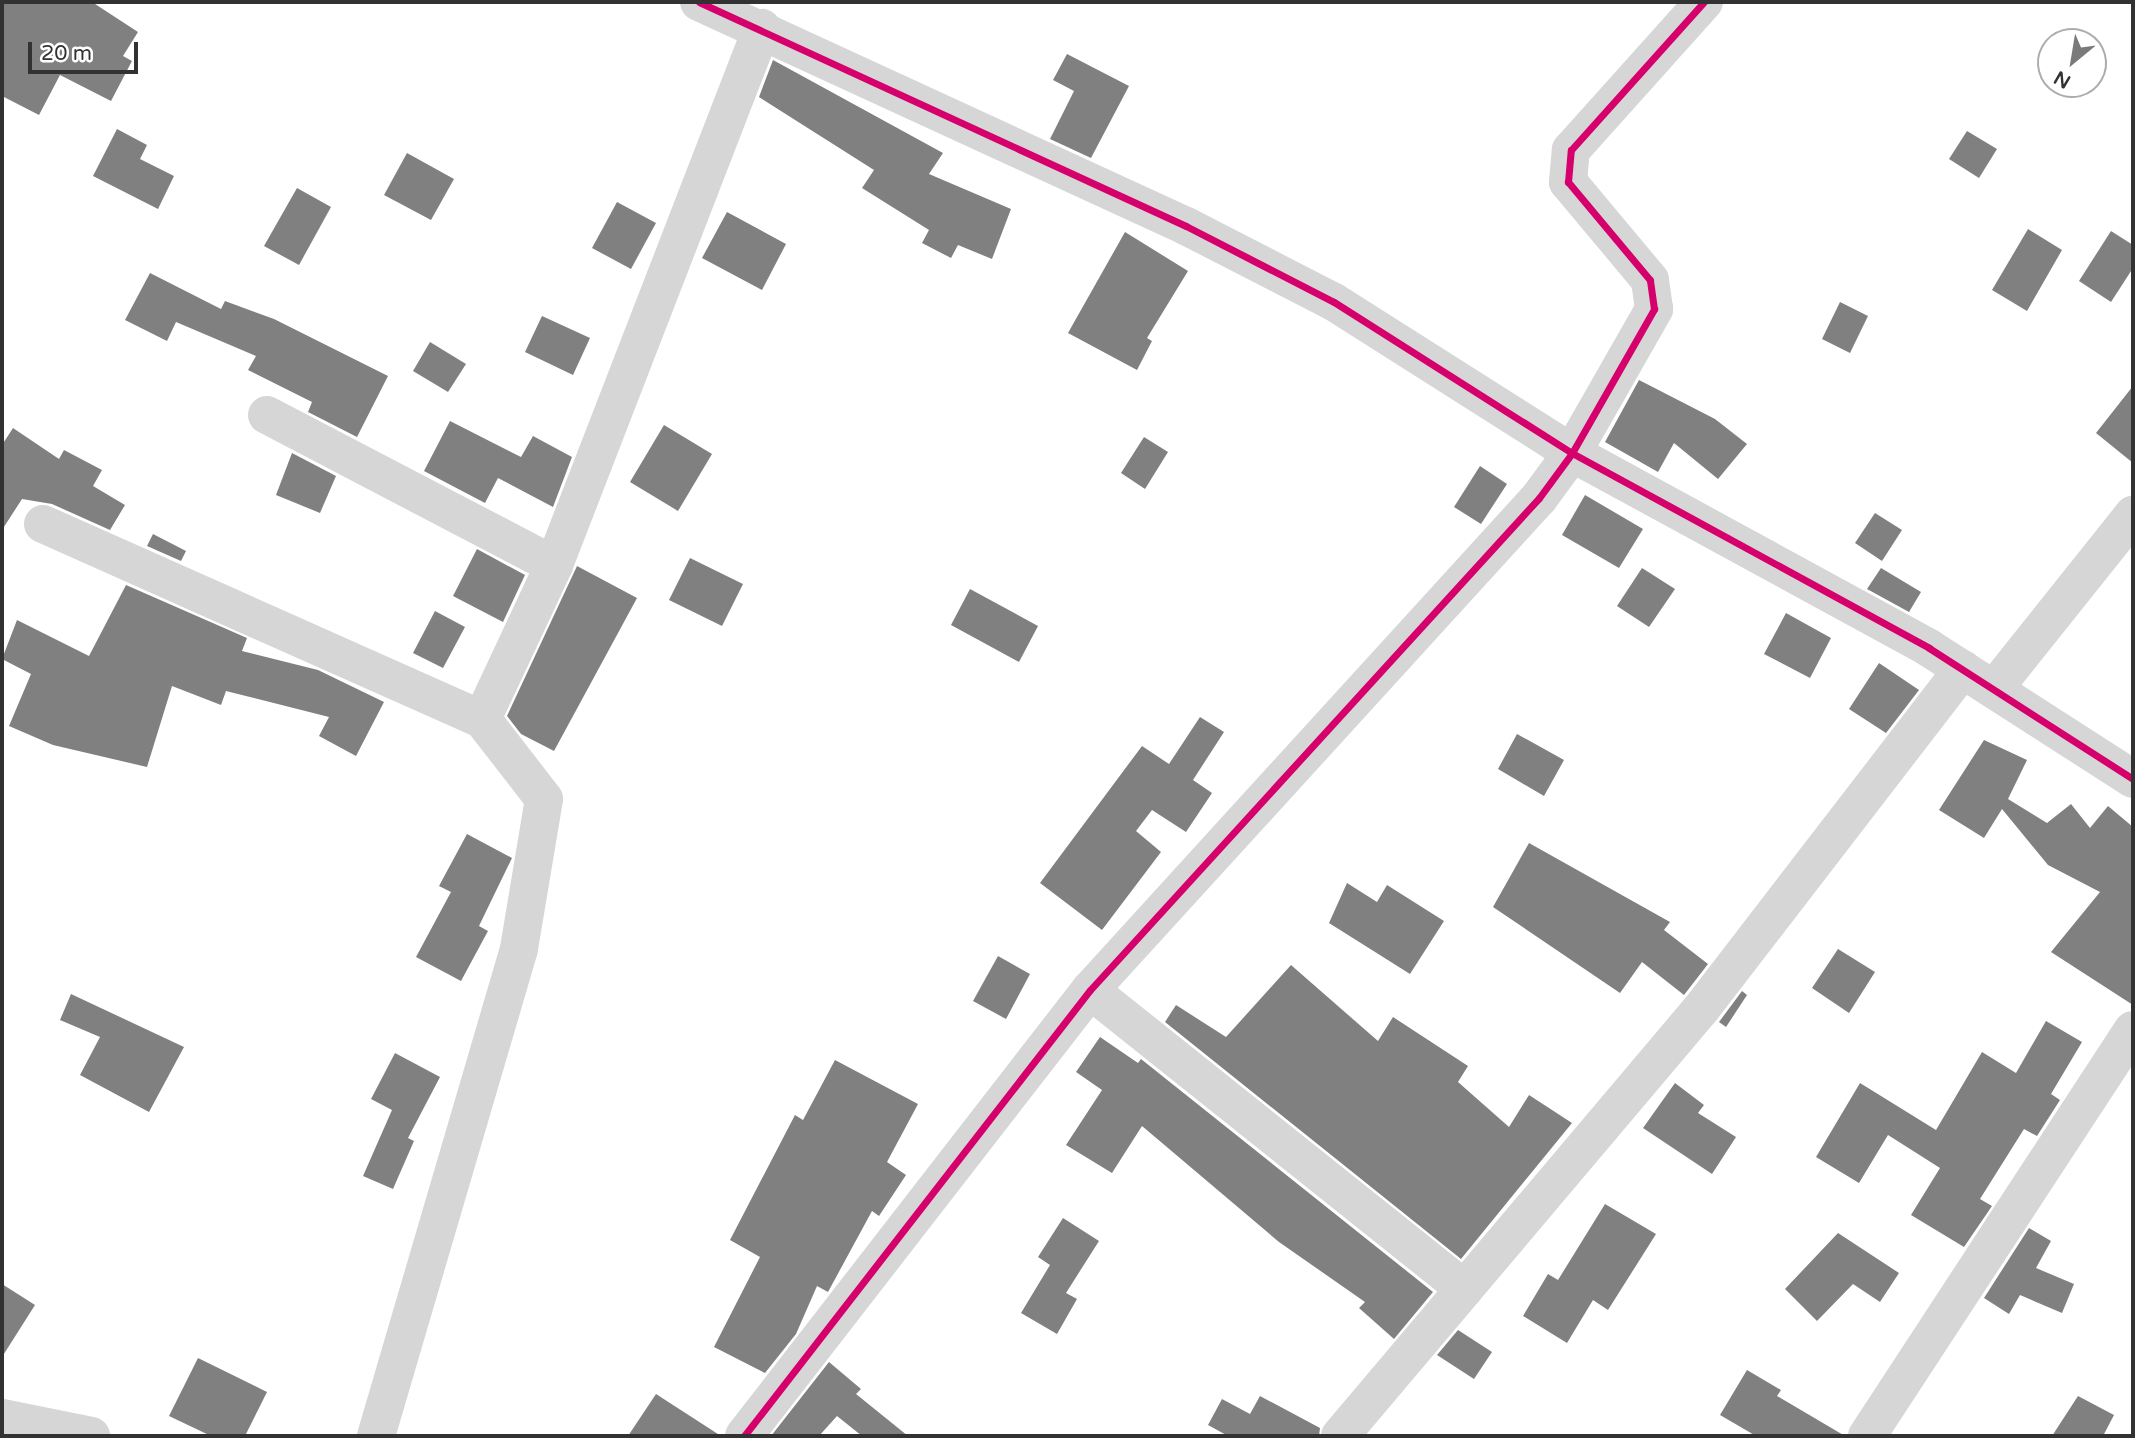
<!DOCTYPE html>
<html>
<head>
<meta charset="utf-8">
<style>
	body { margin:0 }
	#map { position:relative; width:2135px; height:1438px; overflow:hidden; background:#fff; font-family:"Varela Round",sans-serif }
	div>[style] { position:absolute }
	.building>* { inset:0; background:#808080 }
	.minor>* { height:38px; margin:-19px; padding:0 19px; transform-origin:19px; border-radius:19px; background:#d6d6d6 }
	.cycleway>* { height:7px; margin:-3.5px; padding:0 3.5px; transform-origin:3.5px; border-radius:3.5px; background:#d6006c }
	span { translate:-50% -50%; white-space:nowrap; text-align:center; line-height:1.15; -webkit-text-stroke:7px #fff; paint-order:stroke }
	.frame { position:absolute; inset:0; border:4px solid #323232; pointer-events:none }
	.north { position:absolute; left:2037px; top:28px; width:70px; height:70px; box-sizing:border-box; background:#fff; border:2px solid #adadad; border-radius:50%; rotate:210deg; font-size:19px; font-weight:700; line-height:28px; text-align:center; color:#323232 }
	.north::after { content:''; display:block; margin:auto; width:24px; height:32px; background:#7a7a7a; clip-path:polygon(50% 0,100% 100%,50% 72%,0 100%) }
	.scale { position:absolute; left:28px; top:42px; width:110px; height:32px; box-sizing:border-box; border:4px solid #323232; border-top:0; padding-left:9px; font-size:21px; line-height:24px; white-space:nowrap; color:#323232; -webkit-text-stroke:5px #fff; paint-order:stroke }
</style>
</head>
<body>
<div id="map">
	<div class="building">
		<div style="clip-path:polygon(2px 2px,92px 2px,138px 32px,123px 56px,132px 61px,111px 101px,60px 75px,39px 115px,2px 96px)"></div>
		<div style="clip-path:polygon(1067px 54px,1129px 86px,1091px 158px,1050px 139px,1074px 91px,1053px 80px)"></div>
		<div style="clip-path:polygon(773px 60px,943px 153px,929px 174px,1011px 209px,992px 259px,958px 245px,951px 258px,922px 243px,929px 230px,862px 188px,874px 170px,759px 97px)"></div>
		<div style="clip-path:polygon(117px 129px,147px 145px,140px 159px,174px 176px,158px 209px,93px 176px)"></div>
		<div style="clip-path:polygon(1967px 131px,1997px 149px,1979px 178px,1949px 159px)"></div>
		<div style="clip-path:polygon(407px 153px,454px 179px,431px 220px,384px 195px)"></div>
		<div style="clip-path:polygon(297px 188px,331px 207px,299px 265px,264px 246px)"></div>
		<div style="clip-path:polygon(617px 202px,656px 223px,631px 269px,592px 248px)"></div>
		<div style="clip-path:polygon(727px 212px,786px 244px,762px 290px,702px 258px)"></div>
		<div style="clip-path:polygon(2028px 229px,2062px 250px,2027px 311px,1992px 290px)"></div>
		<div style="clip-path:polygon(2111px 231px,2133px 245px,2133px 268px,2111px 302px,2079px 281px)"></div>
		<div style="clip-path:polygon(1125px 232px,1188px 271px,1147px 338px,1152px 341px,1137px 370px,1068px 333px)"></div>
		<div style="clip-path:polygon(150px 273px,221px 309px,225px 301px,274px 319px,388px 376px,357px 437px,308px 412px,312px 402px,248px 370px,256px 356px,176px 322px,167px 341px,125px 320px)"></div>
		<div style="clip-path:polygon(1840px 302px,1868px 316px,1850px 353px,1822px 339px)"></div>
		<div style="clip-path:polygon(542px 316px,590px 338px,573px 375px,525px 352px)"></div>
		<div style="clip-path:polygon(430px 342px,466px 364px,448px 392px,413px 371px)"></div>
		<div style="clip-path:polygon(1639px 380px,1715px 419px,1747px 444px,1718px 479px,1674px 443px,1658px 472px,1605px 442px)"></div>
		<div style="clip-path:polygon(2133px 386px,2133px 463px,2096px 433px)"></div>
		<div style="clip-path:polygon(450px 421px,521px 457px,533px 436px,572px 457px,553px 507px,498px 478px,485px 503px,424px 471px)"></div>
		<div style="clip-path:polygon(664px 425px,712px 454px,678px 511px,630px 482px)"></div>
		<div style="clip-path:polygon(13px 428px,59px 459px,64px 450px,102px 470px,93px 486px,125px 505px,110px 530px,52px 504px,22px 499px,2px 530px,2px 445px)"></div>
		<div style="clip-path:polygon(1144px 437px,1168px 452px,1145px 489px,1121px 473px)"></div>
		<div style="clip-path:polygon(292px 453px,336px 476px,320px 513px,276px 495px)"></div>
		<div style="clip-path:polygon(1480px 466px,1507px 484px,1481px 524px,1454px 507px)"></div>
		<div style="clip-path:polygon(1585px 495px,1643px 529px,1619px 568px,1562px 535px)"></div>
		<div style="clip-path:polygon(1875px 513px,1902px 530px,1882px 561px,1855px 543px)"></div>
		<div style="clip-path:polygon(153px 534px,186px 551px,181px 561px,147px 546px)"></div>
		<div style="clip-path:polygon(477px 549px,525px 575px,503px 622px,453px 596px)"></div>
		<div style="clip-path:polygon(690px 558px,743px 584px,722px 626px,669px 600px)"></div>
		<div style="clip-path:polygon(577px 566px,637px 598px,554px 751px,521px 734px,507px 716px)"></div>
		<div style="clip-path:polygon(1642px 568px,1675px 589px,1649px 627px,1617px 606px)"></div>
		<div style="clip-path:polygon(1881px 568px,1921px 592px,1909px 612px,1867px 589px)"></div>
		<div style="clip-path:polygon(126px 585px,247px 638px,242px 651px,318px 670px,384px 702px,356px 756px,319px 736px,329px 717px,226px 691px,221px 705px,172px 686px,147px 767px,53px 745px,9px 726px,31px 674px,2px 659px,17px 620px,89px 656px)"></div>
		<div style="clip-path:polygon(970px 589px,1038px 626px,1019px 662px,951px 625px)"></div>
		<div style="clip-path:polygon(435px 611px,465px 627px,443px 668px,413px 653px)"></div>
		<div style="clip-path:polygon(1786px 613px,1831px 638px,1810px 678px,1764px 654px)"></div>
		<div style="clip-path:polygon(1879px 663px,1919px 690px,1886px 733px,1849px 709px)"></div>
		<div style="clip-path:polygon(1200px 717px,1224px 732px,1193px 780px,1212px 793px,1186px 832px,1152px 810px,1136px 831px,1161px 852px,1102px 930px,1040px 883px,1142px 746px,1169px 764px)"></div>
		<div style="clip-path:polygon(1517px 734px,1564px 760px,1544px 796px,1498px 769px)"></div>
		<div style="clip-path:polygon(1984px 740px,2027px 760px,2008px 799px,2047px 823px,2071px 804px,2090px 828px,2108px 806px,2133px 827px,2133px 1005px,2051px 952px,2100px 892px,2048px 865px,2002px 809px,1984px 838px,1939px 810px)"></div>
		<div style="clip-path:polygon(467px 834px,512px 858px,479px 926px,488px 931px,461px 981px,416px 957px,451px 892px,439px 886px)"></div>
		<div style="clip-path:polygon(1529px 843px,1670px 922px,1664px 930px,1708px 964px,1684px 995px,1642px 962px,1620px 993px,1493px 907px)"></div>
		<div style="clip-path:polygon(1347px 883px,1377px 902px,1387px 885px,1444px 921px,1410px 974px,1329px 923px)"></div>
		<div style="clip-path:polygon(1838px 949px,1875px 972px,1849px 1013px,1812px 988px)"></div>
		<div style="clip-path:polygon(998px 956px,1030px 974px,1006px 1019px,973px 1001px)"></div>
		<div style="clip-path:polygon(1291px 965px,1378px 1041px,1393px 1017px,1468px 1066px,1458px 1082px,1509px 1127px,1529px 1095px,1572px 1123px,1461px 1259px,1165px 1022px,1176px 1005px,1226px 1037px)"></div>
		<div style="clip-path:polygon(1742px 991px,1747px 995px,1726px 1027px,1719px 1022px)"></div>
		<div style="clip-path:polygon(71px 994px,184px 1047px,149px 1112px,80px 1075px,100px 1037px,60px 1020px)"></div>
		<div style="clip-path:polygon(2046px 1021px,2082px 1042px,2051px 1094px,2060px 1100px,2037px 1136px,2024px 1129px,1980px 1199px,1992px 1206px,1964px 1247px,1911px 1215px,1940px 1168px,1888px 1135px,1859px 1183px,1816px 1157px,1860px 1083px,1936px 1130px,1982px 1052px,2016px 1073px)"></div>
		<div style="clip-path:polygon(1100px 1037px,1138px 1063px,1141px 1059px,1433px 1292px,1394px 1339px,1359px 1308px,1365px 1302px,1279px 1242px,1142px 1126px,1112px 1173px,1066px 1145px,1102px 1090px,1076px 1072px)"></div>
		<div style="clip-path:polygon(395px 1053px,440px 1077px,408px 1138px,414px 1141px,393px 1189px,363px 1176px,392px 1110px,371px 1099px)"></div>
		<div style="clip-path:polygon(835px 1060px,918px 1104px,887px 1162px,906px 1175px,879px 1216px,872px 1211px,828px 1292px,817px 1286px,796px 1334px,765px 1373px,714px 1347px,760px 1257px,730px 1240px,795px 1115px,803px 1120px)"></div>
		<div style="clip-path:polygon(1675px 1083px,1704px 1105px,1698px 1113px,1736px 1137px,1712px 1174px,1643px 1128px)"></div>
		<div style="clip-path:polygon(1605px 1204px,1656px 1234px,1608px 1310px,1593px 1300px,1567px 1343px,1523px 1316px,1548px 1274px,1558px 1280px)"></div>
		<div style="clip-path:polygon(1063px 1218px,1099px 1241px,1066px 1293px,1077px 1299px,1057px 1334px,1021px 1313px,1050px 1265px,1038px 1257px)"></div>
		<div style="clip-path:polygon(2029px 1228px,2051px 1241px,2036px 1268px,2074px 1284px,2062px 1313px,2020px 1295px,2009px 1314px,1984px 1298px)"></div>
		<div style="clip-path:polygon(1838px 1233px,1899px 1273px,1880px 1302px,1853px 1284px,1817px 1321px,1785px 1289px)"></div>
		<div style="clip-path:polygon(2px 1284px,35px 1305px,2px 1357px)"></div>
		<div style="clip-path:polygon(1458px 1330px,1492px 1352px,1474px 1379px,1437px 1355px)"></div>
		<div style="clip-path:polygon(198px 1358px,267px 1392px,245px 1436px,211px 1436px,169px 1416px)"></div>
		<div style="clip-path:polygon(829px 1362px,861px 1389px,856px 1394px,908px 1436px,862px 1436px,837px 1416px,819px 1436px,771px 1436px)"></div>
		<div style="clip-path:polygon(1747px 1370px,1781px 1390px,1777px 1396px,1845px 1436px,1756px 1436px,1720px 1415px)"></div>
		<div style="clip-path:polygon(656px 1394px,721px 1436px,628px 1436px)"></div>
		<div style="clip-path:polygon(1260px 1396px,1320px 1428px,1319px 1436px,1228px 1436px,1208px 1425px,1222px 1399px,1250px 1414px)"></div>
		<div style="clip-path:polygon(2078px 1396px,2114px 1415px,2103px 1436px,2052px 1436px)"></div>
	</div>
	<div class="minor">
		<div style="left:699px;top:2px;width:536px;rotate:24.7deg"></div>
		<div style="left:1186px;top:226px;width:166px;rotate:27.2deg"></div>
		<div style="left:1334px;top:302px;width:282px;rotate:32.4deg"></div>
		<div style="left:1572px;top:453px;width:407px;rotate:28.6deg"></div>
		<div style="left:1929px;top:648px;width:242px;rotate:32.7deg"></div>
		<div style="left:267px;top:415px;width:324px;rotate:27.6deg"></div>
		<div style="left:43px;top:524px;width:480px;rotate:24deg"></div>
		<div style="left:482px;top:719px;width:101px;rotate:52.2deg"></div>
		<div style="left:544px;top:799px;width:152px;rotate:99.5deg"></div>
		<div style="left:519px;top:949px;width:508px;rotate:106.36deg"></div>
		<div style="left:1994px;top:689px;width:223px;rotate:-51.4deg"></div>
		<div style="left:482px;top:719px;width:170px;rotate:-64.9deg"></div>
		<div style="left:554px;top:565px;width:576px;rotate:-68.83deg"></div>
		<div style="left:1090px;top:990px;width:479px;rotate:38.6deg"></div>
		<div style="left:2px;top:1418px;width:91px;rotate:11.4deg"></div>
		<div style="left:744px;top:1436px;width:564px;rotate:-52.2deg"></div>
		<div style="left:1090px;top:990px;width:666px;rotate:-47.62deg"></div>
		<div style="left:1539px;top:498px;width:56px;rotate:-53.7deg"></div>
		<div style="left:1572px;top:453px;width:166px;rotate:-60.3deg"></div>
		<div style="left:1654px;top:309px;width:29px;rotate:-98deg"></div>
		<div style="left:1650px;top:280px;width:128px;rotate:-129.9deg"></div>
		<div style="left:1568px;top:182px;width:32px;rotate:-85deg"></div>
		<div style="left:1571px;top:150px;width:199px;rotate:-48.1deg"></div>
		<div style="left:1340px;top:1436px;width:559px;rotate:-49.79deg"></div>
		<div style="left:1701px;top:1009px;width:429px;rotate:-52.4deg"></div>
		<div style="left:1867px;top:1436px;width:485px;rotate:-56.8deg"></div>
	</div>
	<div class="cycleway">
		<div style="left:699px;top:2px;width:536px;rotate:24.7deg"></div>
		<div style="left:1186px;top:226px;width:166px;rotate:27.2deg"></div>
		<div style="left:1334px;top:302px;width:282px;rotate:32.4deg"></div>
		<div style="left:1572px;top:453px;width:407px;rotate:28.6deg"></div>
		<div style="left:1929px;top:648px;width:242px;rotate:32.7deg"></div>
		<div style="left:744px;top:1436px;width:564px;rotate:-52.2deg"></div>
		<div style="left:1090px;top:990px;width:666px;rotate:-47.62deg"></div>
		<div style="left:1539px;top:498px;width:56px;rotate:-53.7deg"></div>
		<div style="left:1572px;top:453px;width:166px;rotate:-60.3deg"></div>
		<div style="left:1654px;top:309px;width:29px;rotate:-98deg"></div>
		<div style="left:1650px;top:280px;width:128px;rotate:-129.9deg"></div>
		<div style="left:1568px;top:182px;width:32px;rotate:-85deg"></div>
		<div style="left:1571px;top:150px;width:199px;rotate:-48.1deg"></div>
	</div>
	<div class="frame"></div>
	<div class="north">N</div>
	<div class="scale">20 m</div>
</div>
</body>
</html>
